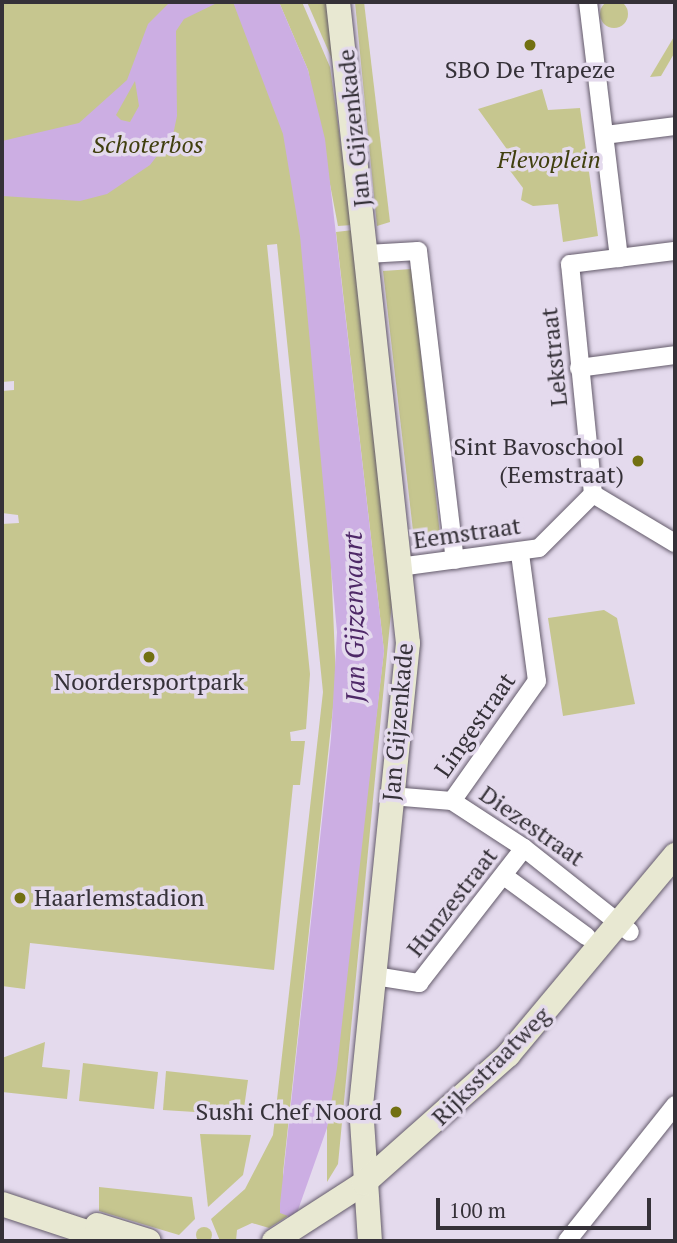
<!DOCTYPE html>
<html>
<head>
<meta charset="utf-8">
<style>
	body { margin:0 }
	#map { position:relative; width:677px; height:1243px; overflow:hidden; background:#e4daed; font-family:"PT Serif",serif }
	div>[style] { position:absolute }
	.green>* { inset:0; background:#c6c68f }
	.round { border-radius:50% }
	.water>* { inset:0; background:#ccaee3 }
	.roads { filter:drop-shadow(0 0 2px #645b6b) drop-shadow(0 0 2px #645b6b) }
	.street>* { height:18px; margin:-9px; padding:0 9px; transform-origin:9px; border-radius:9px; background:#fff }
	.secondary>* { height:24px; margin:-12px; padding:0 12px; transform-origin:12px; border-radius:12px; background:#e8e8d2 }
	.dots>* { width:19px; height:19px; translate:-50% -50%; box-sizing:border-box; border:4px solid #e4daed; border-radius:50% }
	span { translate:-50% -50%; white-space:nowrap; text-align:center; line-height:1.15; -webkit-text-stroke:7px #e4daed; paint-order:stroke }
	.poi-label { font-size:24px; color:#353138 }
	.right { translate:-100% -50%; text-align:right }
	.left { translate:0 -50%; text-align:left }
	.street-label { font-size:24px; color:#353138 }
	.park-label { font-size:24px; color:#403f0e; font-style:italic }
	.water-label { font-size:26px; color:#4e2867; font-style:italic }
	.frame { position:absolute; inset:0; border:4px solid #353138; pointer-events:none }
	.scale { position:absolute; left:436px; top:1198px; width:215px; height:32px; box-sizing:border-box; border:4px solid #353138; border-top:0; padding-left:9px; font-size:21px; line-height:24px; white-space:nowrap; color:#353138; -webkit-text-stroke:5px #e4daed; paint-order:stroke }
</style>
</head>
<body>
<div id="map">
	<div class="green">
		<div class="round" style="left:600px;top:0;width:28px;height:28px"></div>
		<div style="clip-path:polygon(2px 2px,252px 2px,288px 80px,328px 493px,336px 680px,283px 1173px,288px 1216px,269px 1228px,252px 1223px,237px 1230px,236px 1241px,220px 1241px,211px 1219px,245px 1189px,273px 1135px,323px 692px,277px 244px,267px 245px,310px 674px,306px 729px,290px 732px,291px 741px,305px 741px,300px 785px,293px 785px,274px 970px,30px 943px,25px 989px,2px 986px,2px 524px,19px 523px,18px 515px,2px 513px,2px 391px,14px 390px,14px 381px,2px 382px)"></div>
		<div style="clip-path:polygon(279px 2px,302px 2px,330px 67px,352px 225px,338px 226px,308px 70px)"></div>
		<div style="clip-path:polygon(307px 2px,328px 2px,335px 66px)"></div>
		<div style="clip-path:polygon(355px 2px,364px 2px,390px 222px,377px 226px)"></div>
		<div style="clip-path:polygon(675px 35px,675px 52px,661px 76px,650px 77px)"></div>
		<div style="clip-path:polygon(542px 89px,548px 110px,580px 108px,598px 236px,563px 242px,558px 204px,533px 206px,521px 200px,523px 188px,508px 168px,511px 155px,478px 109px)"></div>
		<div style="clip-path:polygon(353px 230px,392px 602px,338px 1164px,327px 1182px,327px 1127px,384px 651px,336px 232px)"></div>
		<div style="clip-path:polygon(412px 269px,441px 545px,415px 548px,383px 271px)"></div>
		<div style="clip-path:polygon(604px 610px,617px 618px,635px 704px,563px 716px,548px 618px)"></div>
		<div style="clip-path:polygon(45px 1042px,42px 1067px,70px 1070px,67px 1099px,2px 1092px,2px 1058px)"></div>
		<div style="clip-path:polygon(83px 1063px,158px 1072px,154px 1109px,79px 1101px)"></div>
		<div style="clip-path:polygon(166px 1071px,248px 1080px,243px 1115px,163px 1110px)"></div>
		<div style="clip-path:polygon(200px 1134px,251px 1135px,243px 1175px,208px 1207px)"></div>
		<div style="clip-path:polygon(99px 1187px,192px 1197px,195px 1219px,179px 1235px,99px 1211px)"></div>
		<div class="round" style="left:196px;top:1227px;width:16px;height:16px"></div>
	</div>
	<div class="water">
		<div style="clip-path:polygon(evenodd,219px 2px,184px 19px,176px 31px,177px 116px,173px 135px,150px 165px,107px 194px,80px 201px,2px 196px,2px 141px,79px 123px,127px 80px,148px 24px,169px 3px,219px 2px,135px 81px,139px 106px,130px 122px,121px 120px,116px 115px,135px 81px)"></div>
		<div style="clip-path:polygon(233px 2px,279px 2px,308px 70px,325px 139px,384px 651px,337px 1068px,327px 1128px,298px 1210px,297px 1241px,288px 1241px,288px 1216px,280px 1213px,280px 1204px,331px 738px,337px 632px,300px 236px,283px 134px)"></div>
	</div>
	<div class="roads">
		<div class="street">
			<div style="left:588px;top:2px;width:258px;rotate:83.1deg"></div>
			<div style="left:605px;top:135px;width:71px;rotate:-7.3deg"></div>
			<div style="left:367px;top:254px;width:51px;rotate:-3.4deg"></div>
			<div style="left:418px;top:251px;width:311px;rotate:83.2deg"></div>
			<div style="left:579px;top:368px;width:97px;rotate:-7.7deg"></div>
			<div style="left:593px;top:494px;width:231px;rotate:-95.7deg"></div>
			<div style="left:570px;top:264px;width:106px;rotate:-7.1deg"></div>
			<div style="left:593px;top:494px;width:96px;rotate:30.9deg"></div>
			<div style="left:399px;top:567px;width:141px;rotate:-7.7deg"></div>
			<div style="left:539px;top:548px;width:76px;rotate:-45deg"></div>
			<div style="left:391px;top:796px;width:61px;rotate:4.7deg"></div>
			<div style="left:452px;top:801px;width:86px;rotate:33.1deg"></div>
			<div style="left:524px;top:848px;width:135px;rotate:38.4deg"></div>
			<div style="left:452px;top:801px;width:147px;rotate:-54.7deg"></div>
			<div style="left:537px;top:681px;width:129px;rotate:-97.6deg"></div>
			<div style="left:504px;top:876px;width:102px;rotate:36.2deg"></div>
			<div style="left:375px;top:976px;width:45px;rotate:9deg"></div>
			<div style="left:419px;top:983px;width:171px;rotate:-52.1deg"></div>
			<div style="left:567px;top:1241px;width:174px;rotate:-51.5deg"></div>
		</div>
		<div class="secondary">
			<div style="left:338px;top:2px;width:645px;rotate:83.77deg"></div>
			<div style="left:408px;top:643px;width:465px;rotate:95.8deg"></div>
			<div style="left:361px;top:1106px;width:135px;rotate:86.2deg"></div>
			<div style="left:2px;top:1204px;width:118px;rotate:18.3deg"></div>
			<div style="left:97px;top:1225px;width:54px;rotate:17.1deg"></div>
			<div style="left:274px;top:1241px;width:107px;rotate:-32.8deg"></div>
			<div style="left:364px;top:1183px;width:193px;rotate:-41.6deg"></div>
			<div style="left:508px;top:1055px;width:261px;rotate:-50.1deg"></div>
		</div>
	</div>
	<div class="dots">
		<div style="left:530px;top:45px;background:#727011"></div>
		<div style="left:638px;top:461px;background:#727011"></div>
		<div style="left:149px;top:657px;background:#727011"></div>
		<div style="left:20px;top:898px;background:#727011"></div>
		<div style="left:396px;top:1112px;background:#727011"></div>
	</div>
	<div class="poi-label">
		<span style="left:530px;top:70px">SBO De Trapeze</span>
		<span class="right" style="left:624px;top:461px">Sint Bavoschool<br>(Eemstraat)</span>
		<span style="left:149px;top:682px">Noordersportpark</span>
		<span class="left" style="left:34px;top:898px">Haarlemstadion</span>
		<span class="right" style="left:382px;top:1112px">Sushi Chef Noord</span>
	</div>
	<div class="street-label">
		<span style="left:354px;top:128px;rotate:-96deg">Jan Gijzenkade</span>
		<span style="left:554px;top:357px;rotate:-96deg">Lekstraat</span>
		<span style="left:467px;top:533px;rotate:-8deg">Eemstraat</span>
		<span style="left:398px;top:722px;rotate:-85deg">Jan Gijzenkade</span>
		<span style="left:475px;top:725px;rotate:-55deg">Lingestraat</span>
		<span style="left:532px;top:826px;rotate:35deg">Diezestraat</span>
		<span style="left:452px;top:902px;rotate:-52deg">Hunzestraat</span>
		<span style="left:491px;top:1066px;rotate:-45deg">Rijksstraatweg</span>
	</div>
	<div class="park-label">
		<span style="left:148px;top:145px">Schoterbos</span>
		<span style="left:549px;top:160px">Flevoplein</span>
	</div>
	<div class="water-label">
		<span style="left:354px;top:617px;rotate:-91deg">Jan Gijzenvaart</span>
	</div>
	<div class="frame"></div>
	<div class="scale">100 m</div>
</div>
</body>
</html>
